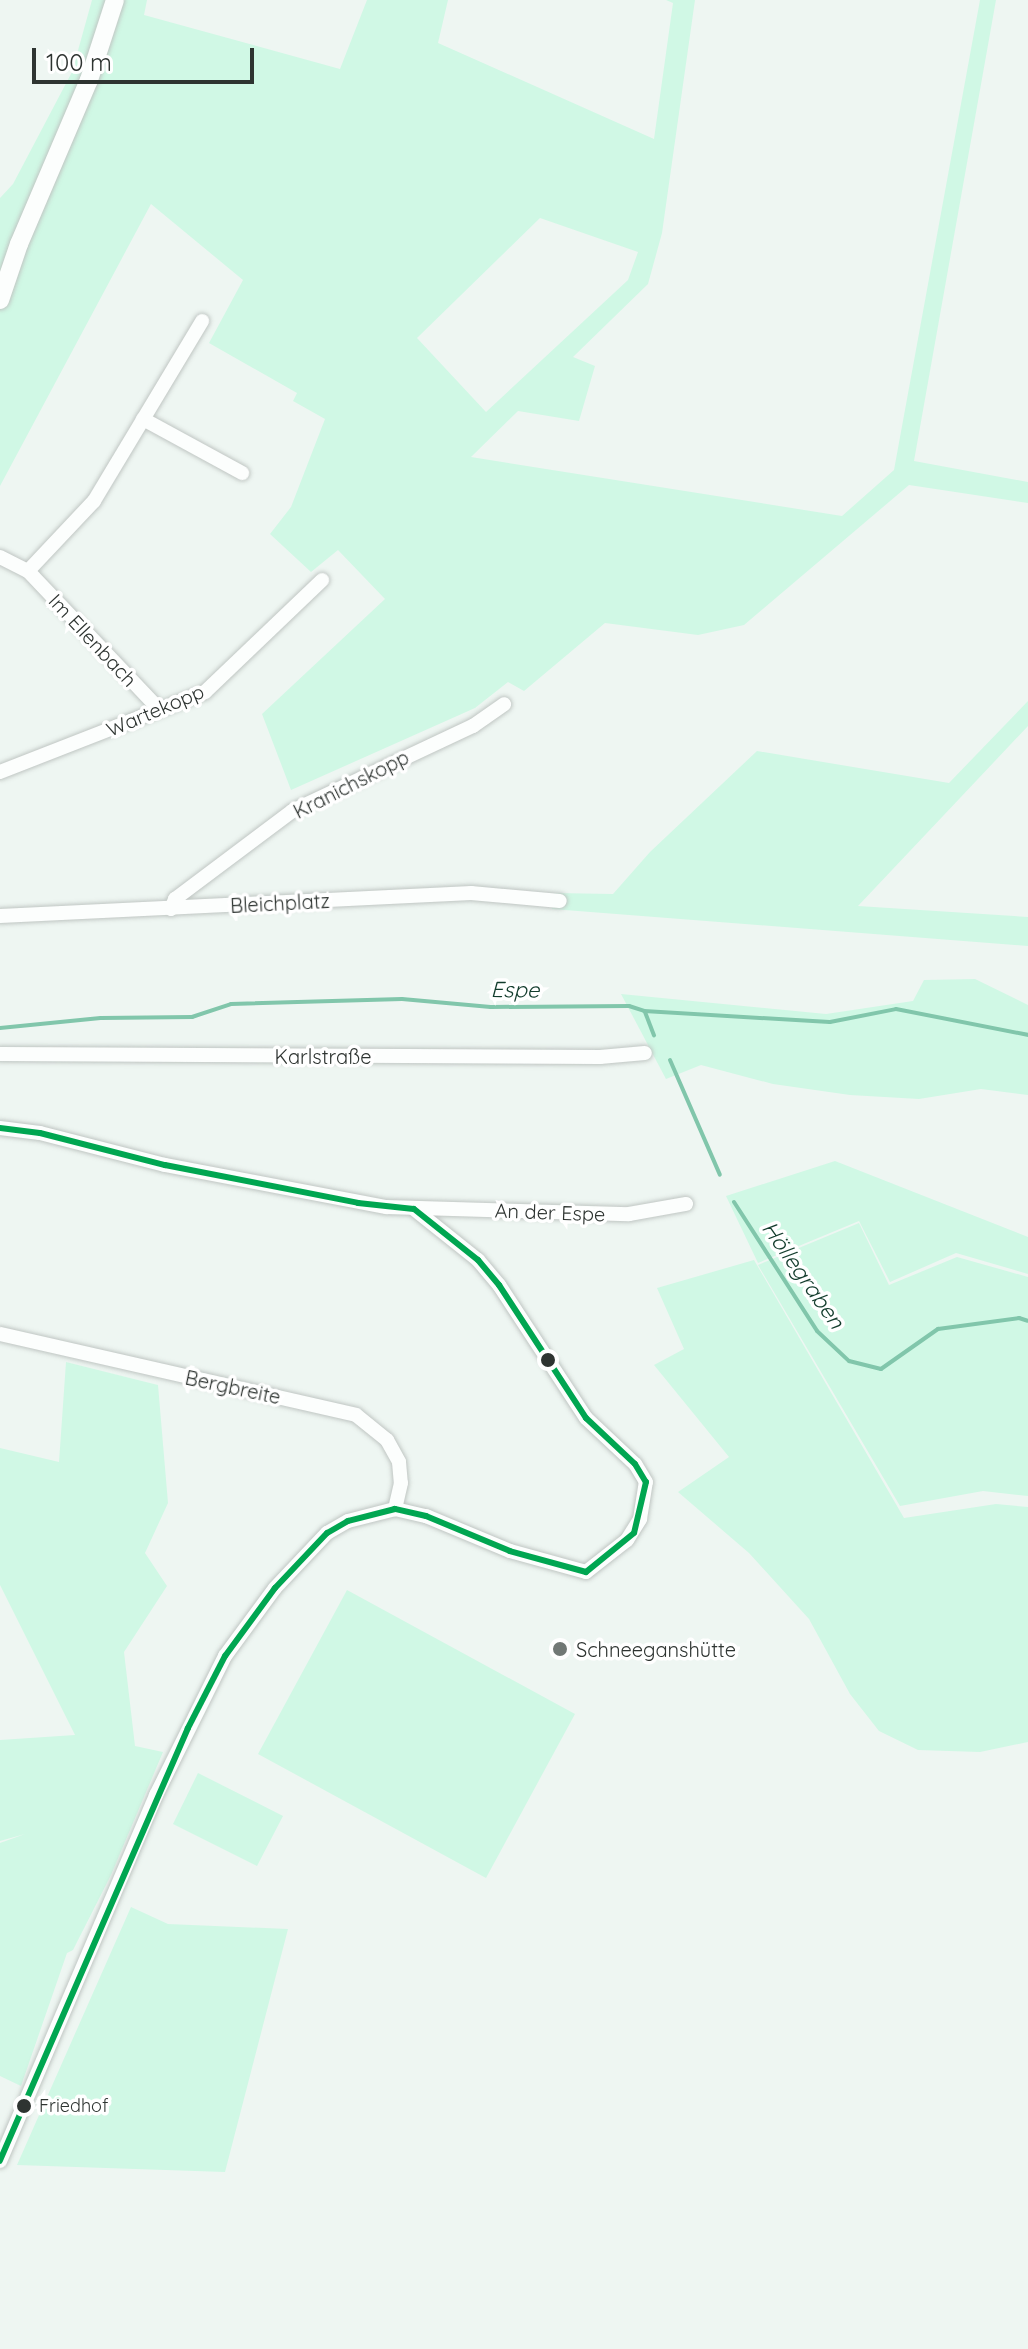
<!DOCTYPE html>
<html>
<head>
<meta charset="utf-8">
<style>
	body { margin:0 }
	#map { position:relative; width:1028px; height:2349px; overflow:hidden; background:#eef6f2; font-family:Quicksand,sans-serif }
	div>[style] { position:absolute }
	.green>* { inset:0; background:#d0f8e5 }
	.stream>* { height:4px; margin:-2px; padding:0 2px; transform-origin:2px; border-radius:2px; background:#81c6ab }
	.roads { filter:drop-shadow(0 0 2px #c0c6c3) drop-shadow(0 0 2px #c0c6c3) }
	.minor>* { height:14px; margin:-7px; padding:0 7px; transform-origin:7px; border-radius:7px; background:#fcfefd }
	.tertiary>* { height:18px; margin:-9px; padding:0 9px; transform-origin:9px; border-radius:9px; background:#fcfefd }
	.bus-1>* { height:6px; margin:-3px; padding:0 3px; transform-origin:3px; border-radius:3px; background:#00a651 }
	.dots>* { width:22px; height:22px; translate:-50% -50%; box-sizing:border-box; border:4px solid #fff; border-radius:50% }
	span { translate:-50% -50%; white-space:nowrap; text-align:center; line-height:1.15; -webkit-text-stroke:7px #fff; paint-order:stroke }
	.bus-label { font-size:18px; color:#2e3431 }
	.left { translate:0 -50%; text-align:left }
	.street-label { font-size:20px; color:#2e3431 }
	.poi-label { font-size:20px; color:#2e3431 }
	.water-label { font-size:22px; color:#123c2c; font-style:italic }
	.scale { position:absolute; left:32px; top:48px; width:222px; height:36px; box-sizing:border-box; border:4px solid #2e3431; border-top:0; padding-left:10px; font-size:24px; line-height:28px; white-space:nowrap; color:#2e3431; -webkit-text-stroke:6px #fff; paint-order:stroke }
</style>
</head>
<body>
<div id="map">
	<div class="green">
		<div style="clip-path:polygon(evenodd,92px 0,147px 0,144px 15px,340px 69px,367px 0,448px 0,438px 43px,654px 139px,673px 3px,666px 0,695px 0,662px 233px,648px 284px,573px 357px,595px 366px,579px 421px,518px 411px,471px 457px,842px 516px,894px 470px,980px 0,996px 0,914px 461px,1028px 482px,1028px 503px,909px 485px,744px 625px,698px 635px,605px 623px,524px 691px,508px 682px,475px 708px,291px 790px,262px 714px,385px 599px,338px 550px,311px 572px,270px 534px,291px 507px,325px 419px,293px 401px,297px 393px,209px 343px,243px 280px,151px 204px,0 486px,0 198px,13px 184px,72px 72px,92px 0,540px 218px,638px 252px,628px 280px,486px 412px,417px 338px,540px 218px)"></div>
		<div style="clip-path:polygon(1028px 701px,1028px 726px,858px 906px,1028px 917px,1028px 946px,552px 909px,554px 893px,613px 894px,650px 852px,757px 751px,949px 783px)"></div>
		<div style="clip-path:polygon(975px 979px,1028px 1005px,1028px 1095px,981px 1089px,919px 1099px,850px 1095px,773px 1084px,701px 1065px,666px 1079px,621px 994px,826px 1014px,913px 1001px,924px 980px)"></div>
		<div style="clip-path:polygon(835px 1161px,1028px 1237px,1028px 1274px,956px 1253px,890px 1282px,859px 1221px,758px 1263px,726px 1196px)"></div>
		<div style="clip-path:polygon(859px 1223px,889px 1285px,957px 1257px,1028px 1277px,1028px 1496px,983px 1491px,900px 1506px,758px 1265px)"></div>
		<div style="clip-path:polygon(754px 1260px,904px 1518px,996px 1504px,1028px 1507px,1028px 1742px,980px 1752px,918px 1750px,879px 1731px,850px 1694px,809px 1619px,749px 1553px,678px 1492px,729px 1457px,654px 1365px,684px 1349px,657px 1288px)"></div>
		<div style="clip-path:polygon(66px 1362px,158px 1385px,168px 1503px,145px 1553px,167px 1586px,124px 1652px,135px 1746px,163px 1752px,111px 1875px,73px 1950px,67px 1953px,21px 2086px,0 2076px,0 1843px,25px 1834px,0 1841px,0 1740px,75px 1735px,0 1585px,0 1448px,59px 1462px)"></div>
		<div style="clip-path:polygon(347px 1590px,575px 1714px,486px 1878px,258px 1754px)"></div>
		<div style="clip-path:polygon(198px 1773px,283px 1816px,257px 1866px,173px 1824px)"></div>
		<div style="clip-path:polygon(131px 1907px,168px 1924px,288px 1929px,225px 2172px,17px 2165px)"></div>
	</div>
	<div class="stream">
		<div style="left:645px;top:1012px;width:25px;rotate:69deg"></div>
		<div style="left:0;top:1028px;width:101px;rotate:-5.7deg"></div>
		<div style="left:101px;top:1018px;width:91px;rotate:-0.6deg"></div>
		<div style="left:192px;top:1017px;width:41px;rotate:-18.4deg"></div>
		<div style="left:231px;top:1004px;width:171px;rotate:-1.7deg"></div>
		<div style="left:402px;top:999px;width:89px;rotate:5.1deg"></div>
		<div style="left:491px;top:1007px;width:138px;rotate:-0.4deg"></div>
		<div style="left:629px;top:1006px;width:16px;rotate:18deg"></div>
		<div style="left:644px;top:1011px;width:186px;rotate:3.4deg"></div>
		<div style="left:830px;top:1022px;width:67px;rotate:-11.1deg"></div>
		<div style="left:896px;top:1009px;width:135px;rotate:11.1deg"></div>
		<div style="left:670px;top:1060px;width:125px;rotate:66.5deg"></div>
		<div style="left:734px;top:1202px;width:153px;rotate:57.2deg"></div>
		<div style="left:817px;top:1331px;width:44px;rotate:43.2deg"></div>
		<div style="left:849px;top:1361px;width:33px;rotate:14deg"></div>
		<div style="left:881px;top:1369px;width:70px;rotate:-35.1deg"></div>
		<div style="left:938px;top:1329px;width:82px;rotate:-7.7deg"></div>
		<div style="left:1019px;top:1318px;width:9px;rotate:18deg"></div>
	</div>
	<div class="roads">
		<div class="minor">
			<div style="left:143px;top:419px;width:113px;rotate:28.6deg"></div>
			<div style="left:0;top:557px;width:31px;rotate:27deg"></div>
			<div style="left:28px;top:571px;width:190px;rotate:46.5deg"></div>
			<div style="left:28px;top:571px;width:96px;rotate:-46.7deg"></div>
			<div style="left:94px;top:501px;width:210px;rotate:-59deg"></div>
			<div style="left:0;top:772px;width:220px;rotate:-21.3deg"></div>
			<div style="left:205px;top:692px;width:162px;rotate:-43.7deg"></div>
			<div style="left:171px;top:909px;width:11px;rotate:-68deg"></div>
			<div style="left:175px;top:899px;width:146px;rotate:-36.9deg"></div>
			<div style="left:292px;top:811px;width:200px;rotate:-25.2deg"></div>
			<div style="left:473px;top:726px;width:38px;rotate:-35deg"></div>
			<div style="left:0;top:916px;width:472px;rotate:-2.8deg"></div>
			<div style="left:471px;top:893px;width:89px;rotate:5.1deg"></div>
			<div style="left:0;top:1054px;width:600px;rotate:0.29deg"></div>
			<div style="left:600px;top:1057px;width:45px;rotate:-5.1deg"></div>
			<div style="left:0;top:1128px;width:40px;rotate:7.1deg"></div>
			<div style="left:40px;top:1133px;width:129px;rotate:14.4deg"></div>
			<div style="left:165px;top:1165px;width:225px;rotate:10.8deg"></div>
			<div style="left:386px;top:1207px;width:243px;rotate:1.7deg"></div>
			<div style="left:629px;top:1214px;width:58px;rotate:-10deg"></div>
			<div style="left:0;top:1334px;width:365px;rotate:12.8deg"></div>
			<div style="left:356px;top:1415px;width:40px;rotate:39deg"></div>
			<div style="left:387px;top:1440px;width:25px;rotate:61deg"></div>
			<div style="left:399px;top:1462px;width:21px;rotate:85deg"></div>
			<div style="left:401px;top:1483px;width:27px;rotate:103deg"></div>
			<div style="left:0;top:2161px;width:398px;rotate:-66.9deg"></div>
			<div style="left:156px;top:1795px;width:155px;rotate:-63.6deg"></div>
			<div style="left:225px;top:1656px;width:84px;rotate:-53.7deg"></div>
			<div style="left:275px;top:1588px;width:76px;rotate:-46.6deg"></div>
			<div style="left:327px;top:1533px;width:24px;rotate:-30deg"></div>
			<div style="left:348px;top:1521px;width:49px;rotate:-14.3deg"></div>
			<div style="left:395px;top:1509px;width:32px;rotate:13deg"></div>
			<div style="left:426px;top:1516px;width:91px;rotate:22.6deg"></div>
			<div style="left:510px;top:1551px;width:79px;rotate:15.4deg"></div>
			<div style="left:586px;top:1572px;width:52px;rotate:-38deg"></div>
			<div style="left:627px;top:1540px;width:25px;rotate:-58deg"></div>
			<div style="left:640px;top:1519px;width:37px;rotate:-81deg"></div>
			<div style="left:646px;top:1482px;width:21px;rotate:-121deg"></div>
			<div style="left:635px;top:1464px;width:67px;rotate:-136.8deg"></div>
			<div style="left:586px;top:1418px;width:159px;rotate:-123.2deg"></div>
			<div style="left:499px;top:1285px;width:33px;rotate:-130deg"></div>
			<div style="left:478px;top:1260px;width:82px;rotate:-141.4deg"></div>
		</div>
		<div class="tertiary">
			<div style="left:0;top:300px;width:59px;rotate:-71.3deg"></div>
			<div style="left:19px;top:244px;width:178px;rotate:-66.9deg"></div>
			<div style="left:89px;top:80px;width:84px;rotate:-72deg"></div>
		</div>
	</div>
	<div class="bus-1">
		<div style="left:0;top:1128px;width:40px;rotate:7.1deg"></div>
		<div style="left:40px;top:1133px;width:129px;rotate:14.4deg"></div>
		<div style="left:165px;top:1165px;width:197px;rotate:11.1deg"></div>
		<div style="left:358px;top:1203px;width:56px;rotate:6.1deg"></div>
		<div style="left:414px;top:1209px;width:82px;rotate:38.6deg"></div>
		<div style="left:478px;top:1260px;width:33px;rotate:50deg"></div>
		<div style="left:499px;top:1285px;width:159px;rotate:56.8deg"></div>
		<div style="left:586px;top:1418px;width:67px;rotate:43.2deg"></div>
		<div style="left:635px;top:1464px;width:21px;rotate:59deg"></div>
		<div style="left:646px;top:1482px;width:52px;rotate:103.2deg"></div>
		<div style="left:634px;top:1533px;width:62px;rotate:140.9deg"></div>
		<div style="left:586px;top:1572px;width:79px;rotate:-164.6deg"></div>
		<div style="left:510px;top:1551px;width:91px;rotate:-157.4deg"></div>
		<div style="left:426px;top:1516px;width:32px;rotate:-167deg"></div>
		<div style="left:395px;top:1509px;width:49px;rotate:165.7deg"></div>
		<div style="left:348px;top:1521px;width:24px;rotate:150deg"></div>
		<div style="left:327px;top:1533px;width:76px;rotate:133.4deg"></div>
		<div style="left:275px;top:1588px;width:84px;rotate:126.3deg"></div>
		<div style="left:225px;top:1656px;width:81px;rotate:117.2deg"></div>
		<div style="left:188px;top:1728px;width:472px;rotate:113.5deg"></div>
	</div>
	<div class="dots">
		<div style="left:548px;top:1360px;background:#2e3431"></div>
		<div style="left:560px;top:1649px;background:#717875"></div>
		<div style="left:24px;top:2106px;background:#2e3431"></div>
	</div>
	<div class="bus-label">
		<span class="left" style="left:39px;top:2106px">Friedhof</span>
	</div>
	<div class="street-label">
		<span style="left:93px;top:640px;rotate:47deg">Im Ellenbach</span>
		<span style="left:155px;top:710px;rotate:-23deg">Wartekopp</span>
		<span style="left:351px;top:784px;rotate:-27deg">Kranichskopp</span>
		<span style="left:280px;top:903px;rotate:-3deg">Bleichplatz</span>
		<span style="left:323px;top:1056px">Karlstraße</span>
		<span style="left:550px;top:1212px;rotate:2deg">An der Espe</span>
		<span style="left:233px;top:1387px;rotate:12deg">Bergbreite</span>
	</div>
	<div class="poi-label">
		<span class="left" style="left:576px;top:1649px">Schneeganshütte</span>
	</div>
	<div class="water-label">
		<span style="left:515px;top:990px;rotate:1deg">Espe</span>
		<span style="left:803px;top:1275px;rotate:55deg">Höllegraben</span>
	</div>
	<div class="scale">100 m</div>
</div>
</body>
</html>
